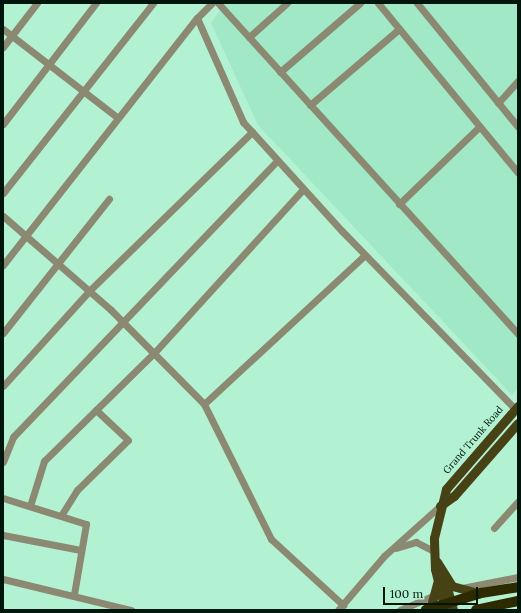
<!DOCTYPE html>
<html>
<head>
<meta charset="utf-8">
<style>
	body { margin:0 }
	#map { position:relative; width:521px; height:613px; overflow:hidden; background:#b3f1d3; font-family:Lora,serif }
	div>[style] { position:absolute }
	.built>* { inset:0; background:#a1e8c6 }
	.minor>* { height:7px; margin:-3.5px; padding:0 3.5px; transform-origin:3.5px; border-radius:3.5px; background:#8b8971 }
	.major>* { height:9px; margin:-4.5px; padding:0 4.5px; transform-origin:4.5px; border-radius:4.5px; background:#474215 }
	.highway>* { height:10px; margin:-5px; padding:0 5px; transform-origin:5px; border-radius:5px; background:#2e2a00 }
	span { translate:-50% -50%; white-space:nowrap; text-align:center; line-height:1.15; -webkit-text-stroke:3px #b3f1d3; paint-order:stroke }
	.street-label { font-size:10px; color:#00160c }
	.frame { position:absolute; inset:0; border:4px solid #00160c; pointer-events:none }
	.scale { position:absolute; left:383px; top:587px; width:95px; height:18px; box-sizing:border-box; border:2px solid #00160c; border-top:0; padding-left:5px; font-size:12px; line-height:14px; white-space:nowrap; color:#00160c; -webkit-text-stroke:3px #b3f1d3; paint-order:stroke }
</style>
</head>
<body>
<div id="map">
	<div class="built">
		<div style="clip-path:polygon(225px 3px,518px 3px,518px 388px,512px 395px,258px 125px,211px 23px)"></div>
	</div>
	<div class="minor">
		<div style="left:212px;top:3px;width:21px;rotate:135deg"></div>
		<div style="left:197px;top:18px;width:114px;rotate:66.1deg"></div>
		<div style="left:243px;top:122px;width:147px;rotate:47.8deg"></div>
		<div style="left:342px;top:231px;width:248px;rotate:45.8deg"></div>
		<div style="left:218px;top:3px;width:447px;rotate:47.8deg"></div>
		<div style="left:378px;top:3px;width:220px;rotate:50.5deg"></div>
		<div style="left:417px;top:3px;width:160px;rotate:50.8deg"></div>
		<div style="left:3px;top:29px;width:145px;rotate:37.7deg"></div>
		<div style="left:249px;top:37px;width:51px;rotate:-41.8deg"></div>
		<div style="left:3px;top:47px;width:56px;rotate:-52.3deg"></div>
		<div style="left:280px;top:72px;width:106px;rotate:-40.8deg"></div>
		<div style="left:498px;top:103px;width:30px;rotate:-48deg"></div>
		<div style="left:310px;top:105px;width:117px;rotate:-40.5deg"></div>
		<div style="left:3px;top:124px;width:153px;rotate:-52.5deg"></div>
		<div style="left:3px;top:193px;width:242px;rotate:-51.7deg"></div>
		<div style="left:399px;top:204px;width:111px;rotate:-43.9deg"></div>
		<div style="left:3px;top:216px;width:143px;rotate:41deg"></div>
		<div style="left:111px;top:310px;width:132px;rotate:45.3deg"></div>
		<div style="left:204px;top:404px;width:151px;rotate:63.6deg"></div>
		<div style="left:271px;top:539px;width:98px;rotate:42.5deg"></div>
		<div style="left:3px;top:265px;width:314px;rotate:-51.9deg"></div>
		<div style="left:3px;top:333px;width:171px;rotate:-51.7deg"></div>
		<div style="left:3px;top:386px;width:128px;rotate:-47.8deg"></div>
		<div style="left:89px;top:291px;width:228px;rotate:-44.3deg"></div>
		<div style="left:204px;top:404px;width:219px;rotate:-42.8deg"></div>
		<div style="left:3px;top:462px;width:27px;rotate:-68deg"></div>
		<div style="left:13px;top:437px;width:382px;rotate:-46.3deg"></div>
		<div style="left:3px;top:498px;width:87px;rotate:17.4deg"></div>
		<div style="left:86px;top:524px;width:71px;rotate:99.7deg"></div>
		<div style="left:30px;top:506px;width:47px;rotate:-72.7deg"></div>
		<div style="left:44px;top:461px;width:154px;rotate:-44.5deg"></div>
		<div style="left:154px;top:353px;width:222px;rotate:-47.7deg"></div>
		<div style="left:62px;top:514px;width:28px;rotate:-58deg"></div>
		<div style="left:77px;top:490px;width:71px;rotate:-44.4deg"></div>
		<div style="left:128px;top:440px;width:44px;rotate:-136.8deg"></div>
		<div style="left:494px;top:528px;width:36px;rotate:-48deg"></div>
		<div style="left:3px;top:535px;width:79px;rotate:10.9deg"></div>
		<div style="left:396px;top:548px;width:21px;rotate:-17deg"></div>
		<div style="left:416px;top:542px;width:20px;rotate:27deg"></div>
		<div style="left:3px;top:579px;width:132px;rotate:13.6deg"></div>
		<div style="left:462px;top:588px;width:57px;rotate:-11.1deg"></div>
		<div style="left:338px;top:610px;width:71px;rotate:-49.6deg"></div>
		<div style="left:384px;top:556px;width:75px;rotate:-41.8deg"></div>
		<div style="left:400px;top:610px;width:40px;rotate:-23.4deg"></div>
	</div>
	<div class="major">
		<div style="left:440px;top:506px;width:17px;rotate:-36deg"></div>
		<div style="left:454px;top:496px;width:97px;rotate:-48.8deg"></div>
		<div style="left:437px;top:562px;width:28px;rotate:58deg"></div>
		<div style="left:452px;top:586px;width:28px;rotate:15deg"></div>
		<div style="left:445px;top:580px;width:31px;rotate:75deg"></div>
		<div style="left:425px;top:609px;width:7px;rotate:-27deg"></div>
		<div style="left:431px;top:606px;width:24px;rotate:-75deg"></div>
		<div style="left:445px;top:610px;width:42px;rotate:-103.7deg"></div>
		<div style="left:435px;top:569px;width:31px;rotate:-92deg"></div>
		<div style="left:434px;top:538px;width:50px;rotate:-76.2deg"></div>
		<div style="left:446px;top:489px;width:110px;rotate:-49.1deg"></div>
	</div>
	<div class="highway">
		<div style="left:426px;top:610px;width:58px;rotate:-17.2deg"></div>
		<div style="left:481px;top:593px;width:37px;rotate:-9deg"></div>
		<div style="left:476px;top:610px;width:43px;rotate:-12.1deg"></div>
	</div>
	<div class="street-label">
		<span style="left:473px;top:440px;rotate:-49deg">Grand Trunk Road</span>
	</div>
	<div class="frame"></div>
	<div class="scale">100 m</div>
</div>
</body>
</html>
